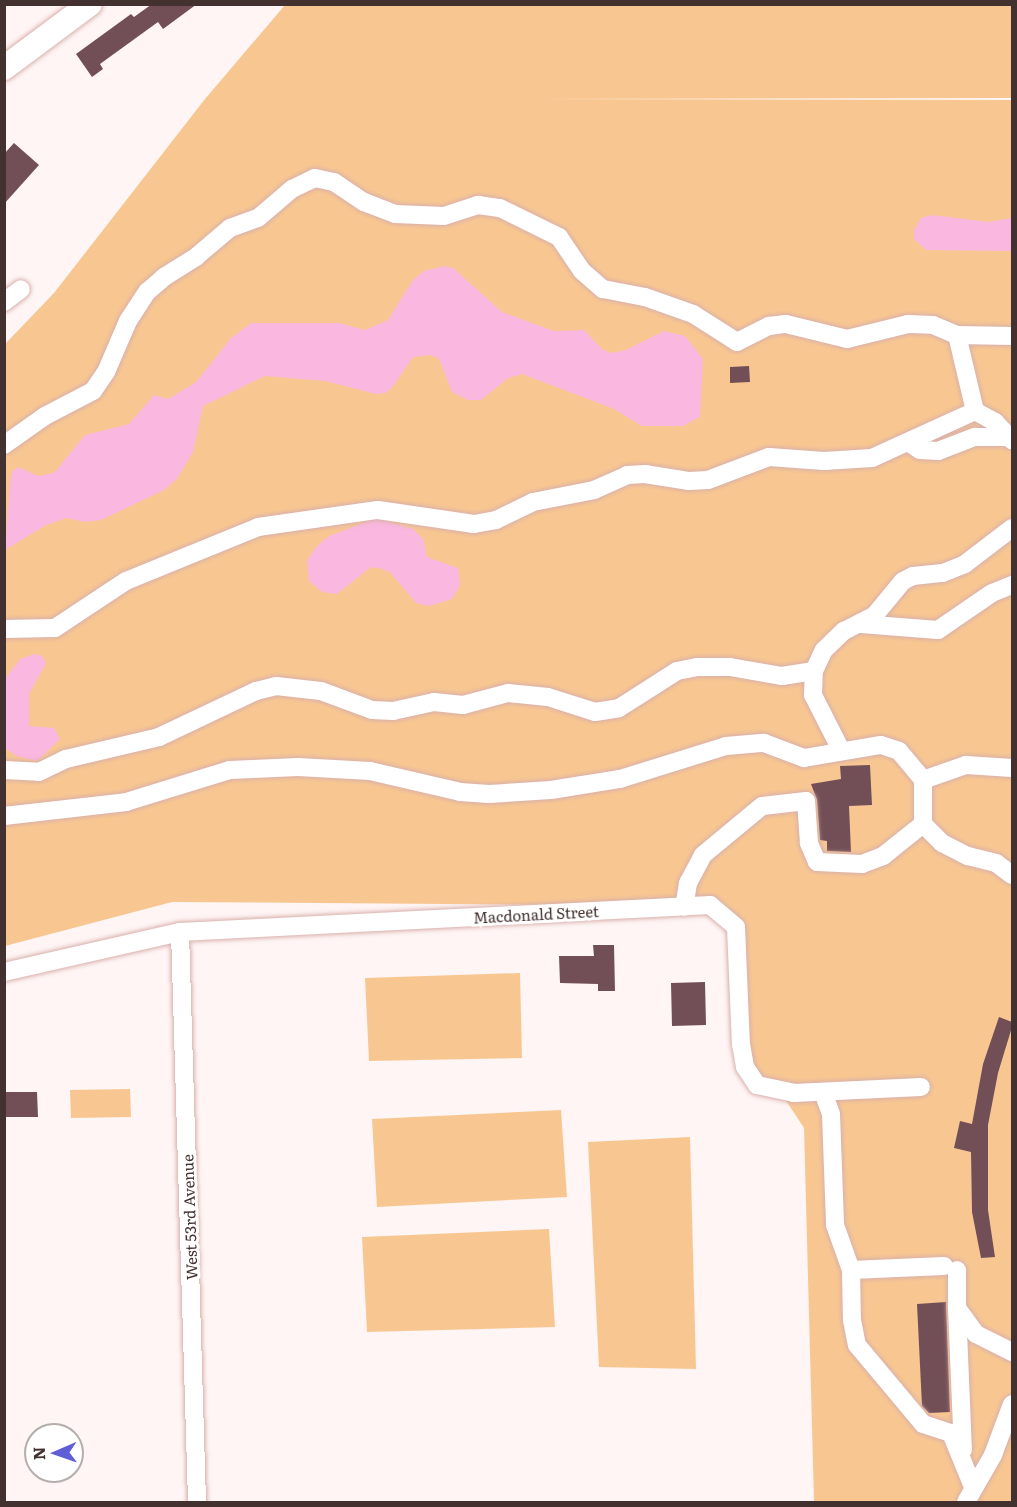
<!DOCTYPE html>
<html>
<head>
<meta charset="utf-8">
<style>
	body { margin:0 }
	#map { position:relative; width:1017px; height:1507px; overflow:hidden; background:#fef5f4; font-family:Literata,serif }
	div>[style] { position:absolute }
	.green>* { inset:0; background:#f8c791 }
	.water>* { inset:0; background:#fab7df }
	.building>* { inset:0; background:#724f57 }
	.roads { filter:drop-shadow(0 0 2px #d9b0ab) drop-shadow(0 0 2px #d9b0ab) }
	.minor>* { height:18px; margin:-9px; padding:0 9px; transform-origin:9px; border-radius:9px; background:#fff }
	.major>* { height:24px; margin:-12px; padding:0 12px; transform-origin:12px; border-radius:12px; background:#fff }
	span { translate:-50% -50%; white-space:nowrap; text-align:center; line-height:1.15; -webkit-text-stroke:6px #fff; paint-order:stroke }
	.street-label { font-size:15px; color:#42312f }
	.frame { position:absolute; inset:0; border:6px solid #42312f; pointer-events:none }
	.north { position:absolute; left:24px; top:1423px; width:60px; height:60px; box-sizing:border-box; background:#fff; border:2px solid #b3adac; border-radius:50%; rotate:268deg; font-size:16px; font-weight:700; line-height:24px; text-align:center; color:#42312f }
	.north::after { content:''; display:block; margin:auto; width:21px; height:27px; background:#5e5fd7; clip-path:polygon(50% 0,100% 100%,50% 72%,0 100%) }
</style>
</head>
<body>
<div id="map">
	<div class="green">
		<div style="clip-path:polygon(285px 5px,1012px 5px,1012px 98px,535px 99px,1012px 100px,1012px 1502px,814px 1502px,804px 1128px,781px 1093px,745px 1067px,736px 927px,710px 906px,172px 902px,5px 946px,5px 344px,54px 293px,205px 99px)"></div>
		<div style="clip-path:polygon(520px 973px,522px 1058px,369px 1061px,365px 978px)"></div>
		<div style="clip-path:polygon(130px 1089px,131px 1117px,71px 1118px,70px 1090px)"></div>
		<div style="clip-path:polygon(561px 1110px,567px 1197px,377px 1207px,372px 1119px)"></div>
		<div style="clip-path:polygon(690px 1137px,696px 1369px,599px 1367px,588px 1142px)"></div>
		<div style="clip-path:polygon(549px 1229px,555px 1327px,367px 1332px,362px 1237px)"></div>
	</div>
	<div class="water">
		<div style="clip-path:polygon(932px 215px,989px 222px,1012px 218px,1012px 251px,926px 250px,914px 239px,914px 230px,921px 218px)"></div>
		<div style="clip-path:polygon(445px 266px,453px 268px,502px 312px,554px 331px,584px 330px,603px 350px,612px 353px,626px 350px,664px 331px,685px 336px,703px 359px,700px 417px,683px 426px,642px 426px,614px 409px,522px 374px,508px 378px,481px 400px,468px 400px,452px 392px,439px 359px,431px 355px,413px 357px,394px 385px,386px 393px,376px 394px,325px 381px,265px 376px,203px 406px,193px 452px,177px 479px,164px 490px,101px 520px,85px 522px,67px 518px,46px 525px,5px 550px,10px 483px,12px 472px,18px 467px,38px 476px,54px 473px,85px 435px,129px 424px,154px 395px,168px 399px,196px 382px,231px 338px,251px 323px,339px 323px,365px 330px,388px 320px,413px 280px,424px 271px)"></div>
		<div style="clip-path:polygon(376px 518px,413px 529px,423px 539px,427px 557px,458px 568px,460px 585px,452px 599px,429px 606px,416px 603px,390px 572px,382px 569px,371px 567px,337px 594px,322px 592px,309px 581px,307px 560px,317px 546px,329px 536px)"></div>
		<div style="clip-path:polygon(35px 654px,42px 656px,46px 663px,29px 694px,29px 726px,54px 728px,60px 739px,37px 761px,16px 756px,4px 747px,5px 679px,20px 659px)"></div>
	</div>
	<div class="building">
		<div style="clip-path:polygon(152px 4px,197px 4px,163px 29px,158px 22px,100px 64px,103px 69px,92px 77px,76px 54px,131px 14px,134px 17px)"></div>
		<div style="clip-path:polygon(14px 143px,39px 165px,4px 204px,4px 154px)"></div>
		<div style="clip-path:polygon(749px 366px,750px 382px,730px 383px,730px 367px)"></div>
		<div style="clip-path:polygon(870px 765px,872px 805px,849px 806px,851px 852px,827px 851px,827px 841px,820px 840px,817px 800px,811px 784px,841px 779px,840px 766px)"></div>
		<div style="clip-path:polygon(593px 945px,614px 945px,615px 991px,598px 991px,598px 984px,560px 983px,559px 956px,594px 956px)"></div>
		<div style="clip-path:polygon(705px 982px,706px 1025px,672px 1026px,671px 983px)"></div>
		<div style="clip-path:polygon(999px 1017px,1012px 1022px,1012px 1027px,998px 1073px,988px 1125px,988px 1210px,995px 1257px,981px 1258px,972px 1212px,971px 1152px,954px 1148px,960px 1121px,972px 1124px,983px 1064px)"></div>
		<div style="clip-path:polygon(4px 1092px,37px 1092px,38px 1117px,4px 1117px)"></div>
		<div style="clip-path:polygon(946px 1302px,950px 1412px,929px 1413px,922px 1406px,917px 1304px)"></div>
	</div>
	<div class="roads">
		<div class="minor">
			<div style="left:4px;top:302px;width:21px;rotate:-37deg"></div>
			<div style="left:957px;top:335px;width:78px;rotate:76.7deg"></div>
			<div style="left:908px;top:442px;width:14px;rotate:34deg"></div>
			<div style="left:920px;top:450px;width:18px;rotate:3deg"></div>
			<div style="left:938px;top:451px;width:40px;rotate:-21deg"></div>
			<div style="left:975px;top:437px;width:33px"></div>
			<div style="left:4px;top:445px;width:50px;rotate:-35.3deg"></div>
			<div style="left:45px;top:416px;width:54px;rotate:-27.5deg"></div>
			<div style="left:93px;top:391px;width:23px;rotate:-56deg"></div>
			<div style="left:106px;top:372px;width:56px;rotate:-66.7deg"></div>
			<div style="left:128px;top:321px;width:35px;rotate:-57deg"></div>
			<div style="left:147px;top:292px;width:23px;rotate:-41deg"></div>
			<div style="left:164px;top:277px;width:39px;rotate:-32deg"></div>
			<div style="left:197px;top:256px;width:43px;rotate:-40.3deg"></div>
			<div style="left:230px;top:228px;width:30px;rotate:-20deg"></div>
			<div style="left:258px;top:218px;width:45px;rotate:-40.5deg"></div>
			<div style="left:292px;top:189px;width:25px;rotate:-26deg"></div>
			<div style="left:315px;top:178px;width:19px;rotate:12deg"></div>
			<div style="left:334px;top:182px;width:36px;rotate:34deg"></div>
			<div style="left:364px;top:202px;width:33px;rotate:21deg"></div>
			<div style="left:395px;top:214px;width:49px;rotate:2.3deg"></div>
			<div style="left:444px;top:216px;width:36px;rotate:-18deg"></div>
			<div style="left:478px;top:205px;width:22px;rotate:8deg"></div>
			<div style="left:500px;top:208px;width:66px;rotate:26.2deg"></div>
			<div style="left:559px;top:237px;width:41px;rotate:55.9deg"></div>
			<div style="left:582px;top:271px;width:28px;rotate:41deg"></div>
			<div style="left:603px;top:289px;width:43px;rotate:10.8deg"></div>
			<div style="left:645px;top:297px;width:51px;rotate:19.5deg"></div>
			<div style="left:693px;top:314px;width:52px;rotate:32.5deg"></div>
			<div style="left:737px;top:342px;width:36px;rotate:-27deg"></div>
			<div style="left:769px;top:326px;width:17px;rotate:-7deg"></div>
			<div style="left:786px;top:324px;width:63px;rotate:13.8deg"></div>
			<div style="left:847px;top:339px;width:63px;rotate:-13.8deg"></div>
			<div style="left:908px;top:324px;width:25px;rotate:2deg"></div>
			<div style="left:933px;top:325px;width:26px;rotate:23deg"></div>
			<div style="left:957px;top:335px;width:55px;rotate:1deg"></div>
			<div style="left:861px;top:624px;width:77px;rotate:4.5deg"></div>
			<div style="left:938px;top:630px;width:65px;rotate:-34.4deg"></div>
			<div style="left:992px;top:593px;width:22px;rotate:-22deg"></div>
			<div style="left:4px;top:629px;width:51px;rotate:-1.1deg"></div>
			<div style="left:55px;top:628px;width:85px;rotate:-33.5deg"></div>
			<div style="left:126px;top:581px;width:143px;rotate:-22.2deg"></div>
			<div style="left:258px;top:527px;width:121px;rotate:-8.1deg"></div>
			<div style="left:378px;top:510px;width:97px;rotate:8.3deg"></div>
			<div style="left:474px;top:524px;width:22px;rotate:-10deg"></div>
			<div style="left:496px;top:520px;width:41px;rotate:-25.9deg"></div>
			<div style="left:533px;top:502px;width:62px;rotate:-11.1deg"></div>
			<div style="left:594px;top:490px;width:36px;rotate:-24deg"></div>
			<div style="left:627px;top:475px;width:18px;rotate:-3deg"></div>
			<div style="left:645px;top:474px;width:45px;rotate:9deg"></div>
			<div style="left:689px;top:481px;width:19px;rotate:-3deg"></div>
			<div style="left:708px;top:480px;width:65px;rotate:-20.7deg"></div>
			<div style="left:769px;top:457px;width:55px;rotate:4.2deg"></div>
			<div style="left:824px;top:461px;width:48px;rotate:-3.6deg"></div>
			<div style="left:872px;top:458px;width:113px;rotate:-24.5deg"></div>
			<div style="left:975px;top:411px;width:23px;rotate:29deg"></div>
			<div style="left:995px;top:422px;width:25px;rotate:47deg"></div>
			<div style="left:841px;top:750px;width:62px;rotate:-117deg"></div>
			<div style="left:813px;top:695px;width:24px;rotate:-88deg"></div>
			<div style="left:814px;top:671px;width:23px;rotate:-65deg"></div>
			<div style="left:824px;top:650px;width:28px;rotate:-44deg"></div>
			<div style="left:844px;top:631px;width:34px;rotate:-27deg"></div>
			<div style="left:874px;top:616px;width:45px;rotate:-50.4deg"></div>
			<div style="left:903px;top:581px;width:11px;rotate:-27deg"></div>
			<div style="left:913px;top:576px;width:30px;rotate:-6deg"></div>
			<div style="left:943px;top:573px;width:24px;rotate:-22deg"></div>
			<div style="left:965px;top:564px;width:59px;rotate:-37.5deg"></div>
			<div style="left:4px;top:770px;width:35px;rotate:3deg"></div>
			<div style="left:39px;top:772px;width:30px;rotate:-26deg"></div>
			<div style="left:66px;top:759px;width:96px;rotate:-13.3deg"></div>
			<div style="left:159px;top:737px;width:107px;rotate:-25.4deg"></div>
			<div style="left:256px;top:691px;width:21px;rotate:-14deg"></div>
			<div style="left:276px;top:686px;width:45px;rotate:6.3deg"></div>
			<div style="left:321px;top:691px;width:54px;rotate:20.4deg"></div>
			<div style="left:372px;top:710px;width:21px;rotate:3deg"></div>
			<div style="left:393px;top:711px;width:42px;rotate:-12.4deg"></div>
			<div style="left:434px;top:702px;width:29px;rotate:6deg"></div>
			<div style="left:463px;top:705px;width:47px;rotate:-14.9deg"></div>
			<div style="left:508px;top:693px;width:40px;rotate:5.7deg"></div>
			<div style="left:548px;top:697px;width:49px;rotate:17.7deg"></div>
			<div style="left:595px;top:712px;width:24px;rotate:-9deg"></div>
			<div style="left:619px;top:708px;width:69px;rotate:-32.5deg"></div>
			<div style="left:677px;top:671px;width:20px;rotate:-11deg"></div>
			<div style="left:697px;top:667px;width:33px"></div>
			<div style="left:730px;top:667px;width:53px;rotate:9.8deg"></div>
			<div style="left:782px;top:676px;width:32px;rotate:-9deg"></div>
			<div style="left:923px;top:780px;width:46px;rotate:-19.2deg"></div>
			<div style="left:966px;top:765px;width:46px;rotate:3.7deg"></div>
			<div style="left:4px;top:816px;width:123px;rotate:-6.5deg"></div>
			<div style="left:126px;top:802px;width:109px;rotate:-17.1deg"></div>
			<div style="left:230px;top:770px;width:68px;rotate:-2.5deg"></div>
			<div style="left:298px;top:767px;width:72px;rotate:3.2deg"></div>
			<div style="left:370px;top:771px;width:92px;rotate:13.1deg"></div>
			<div style="left:460px;top:792px;width:29px;rotate:4deg"></div>
			<div style="left:489px;top:794px;width:62px;rotate:-3.7deg"></div>
			<div style="left:551px;top:790px;width:70px;rotate:-9.1deg"></div>
			<div style="left:620px;top:779px;width:111px;rotate:-17.3deg"></div>
			<div style="left:726px;top:746px;width:38px;rotate:-5deg"></div>
			<div style="left:764px;top:743px;width:43px;rotate:20.6deg"></div>
			<div style="left:804px;top:758px;width:78px;rotate:-9.6deg"></div>
			<div style="left:881px;top:745px;width:19px;rotate:18deg"></div>
			<div style="left:899px;top:751px;width:38px;rotate:50deg"></div>
			<div style="left:923px;top:780px;width:44px;rotate:90deg"></div>
			<div style="left:923px;top:824px;width:51px;rotate:141.3deg"></div>
			<div style="left:883px;top:856px;width:22px;rotate:159deg"></div>
			<div style="left:862px;top:864px;width:45px;rotate:-177.5deg"></div>
			<div style="left:817px;top:862px;width:21px;rotate:-113deg"></div>
			<div style="left:809px;top:843px;width:42px;rotate:-94.1deg"></div>
			<div style="left:806px;top:801px;width:44px;rotate:173.5deg"></div>
			<div style="left:762px;top:806px;width:77px;rotate:140.3deg"></div>
			<div style="left:703px;top:855px;width:32px;rotate:118deg"></div>
			<div style="left:688px;top:883px;width:24px;rotate:99deg"></div>
			<div style="left:923px;top:824px;width:27px;rotate:45deg"></div>
			<div style="left:942px;top:843px;width:29px;rotate:27deg"></div>
			<div style="left:968px;top:856px;width:29px;rotate:14deg"></div>
			<div style="left:996px;top:863px;width:20px;rotate:37deg"></div>
			<div style="left:180px;top:932px;width:570px;rotate:88.29deg"></div>
			<div style="left:4px;top:972px;width:180px;rotate:-12.8deg"></div>
			<div style="left:180px;top:932px;width:531px;rotate:-2.92deg"></div>
			<div style="left:710px;top:905px;width:34px;rotate:40deg"></div>
			<div style="left:736px;top:927px;width:117px;rotate:87.6deg"></div>
			<div style="left:741px;top:1044px;width:23px;rotate:80deg"></div>
			<div style="left:745px;top:1067px;width:22px;rotate:56deg"></div>
			<div style="left:757px;top:1085px;width:38px;rotate:12deg"></div>
			<div style="left:794px;top:1093px;width:127px;rotate:-2.7deg"></div>
			<div style="left:823px;top:1092px;width:23px;rotate:70deg"></div>
			<div style="left:831px;top:1114px;width:111px;rotate:87.9deg"></div>
			<div style="left:835px;top:1225px;width:48px;rotate:70.4deg"></div>
			<div style="left:851px;top:1270px;width:50px;rotate:88.9deg"></div>
			<div style="left:852px;top:1320px;width:25px;rotate:79deg"></div>
			<div style="left:857px;top:1345px;width:103px;rotate:50.1deg"></div>
			<div style="left:923px;top:1424px;width:29px;rotate:18deg"></div>
			<div style="left:951px;top:1433px;width:58px;rotate:67.8deg"></div>
			<div style="left:851px;top:1270px;width:93px;rotate:-2.5deg"></div>
			<div style="left:957px;top:1270px;width:38px;rotate:90deg"></div>
			<div style="left:957px;top:1308px;width:32px;rotate:54deg"></div>
			<div style="left:976px;top:1334px;width:40px;rotate:26.6deg"></div>
			<div style="left:957px;top:1308px;width:142px;rotate:87.6deg"></div>
			<div style="left:966px;top:1502px;width:54px;rotate:-60.1deg"></div>
			<div style="left:993px;top:1455px;width:54px;rotate:-69.6deg"></div>
		</div>
		<div class="major">
			<div style="left:4px;top:68px;width:107px;rotate:-36.7deg"></div>
		</div>
	</div>
	<div class="street-label">
		<span style="left:536px;top:914px;rotate:-3deg">Macdonald Street</span>
		<span style="left:189px;top:1217px;rotate:-92deg">West 53rd Avenue</span>
	</div>
	<div class="frame"></div>
	<div class="north">N</div>
</div>
</body>
</html>
